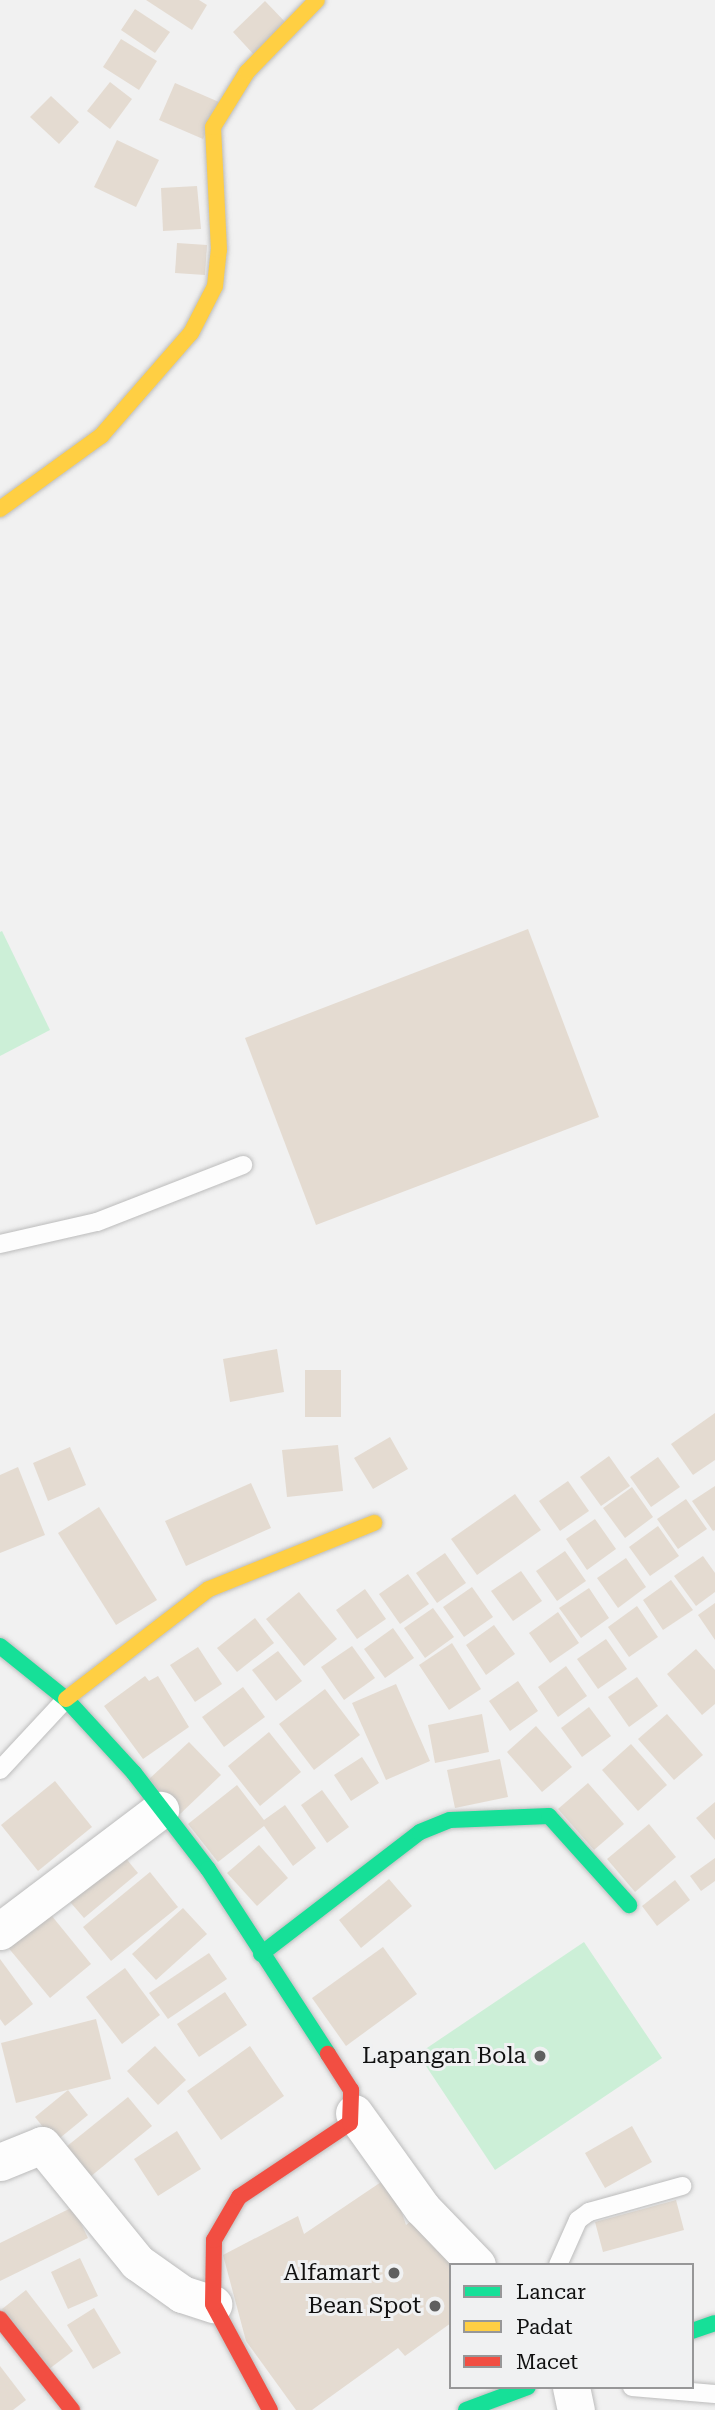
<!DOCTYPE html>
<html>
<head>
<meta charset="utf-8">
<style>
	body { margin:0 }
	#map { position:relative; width:715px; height:2410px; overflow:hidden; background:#f1f1f1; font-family:"Roboto Serif",serif }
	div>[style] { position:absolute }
	.green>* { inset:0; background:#ccefd7 }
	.building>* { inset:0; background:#e4dbd1 }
	.roads { filter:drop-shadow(0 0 2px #bcbcbc) drop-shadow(0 0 2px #bcbcbc) }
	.lane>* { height:18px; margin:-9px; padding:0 9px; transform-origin:9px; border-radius:9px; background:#fdfdfd }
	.street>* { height:37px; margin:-18.5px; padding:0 18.5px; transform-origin:18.5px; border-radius:18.5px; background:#fdfdfd }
	.fast>* { height:16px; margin:-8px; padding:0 8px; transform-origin:8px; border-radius:8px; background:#16e098 }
	.slow>* { height:16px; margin:-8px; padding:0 8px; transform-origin:8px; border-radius:8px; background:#ffcf43 }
	.jam>* { height:16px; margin:-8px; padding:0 8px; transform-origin:8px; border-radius:8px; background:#f24e42 }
	.dots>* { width:19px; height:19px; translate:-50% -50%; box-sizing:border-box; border:4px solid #f0f1f2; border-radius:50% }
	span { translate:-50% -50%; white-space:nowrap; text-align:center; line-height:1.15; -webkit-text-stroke:6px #f0f1f2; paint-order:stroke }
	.poi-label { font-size:23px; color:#111 }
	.right { translate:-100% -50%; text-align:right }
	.legend { position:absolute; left:449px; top:2263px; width:245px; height:126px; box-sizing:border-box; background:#f0f1f2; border:2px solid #979798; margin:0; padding:9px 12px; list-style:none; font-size:21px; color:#111 }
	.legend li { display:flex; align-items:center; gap:14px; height:35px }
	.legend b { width:35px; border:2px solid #979798 }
</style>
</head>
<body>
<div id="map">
	<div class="green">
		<div style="clip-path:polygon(2px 931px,50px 1030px,0 1056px,0 932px)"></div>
		<div style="clip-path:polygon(584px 1942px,662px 2058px,495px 2170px,418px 2054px)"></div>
	</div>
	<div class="building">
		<div style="clip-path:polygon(146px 0,199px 0,207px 5px,192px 30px)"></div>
		<div style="clip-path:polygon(265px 1px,289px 26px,257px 58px,233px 32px)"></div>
		<div style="clip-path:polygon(135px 9px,170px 32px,155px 53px,121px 30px)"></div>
		<div style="clip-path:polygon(121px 39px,157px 61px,139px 90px,103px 67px)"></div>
		<div style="clip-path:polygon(110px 82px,132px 99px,110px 129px,87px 111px)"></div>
		<div style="clip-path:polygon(175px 83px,219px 102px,203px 139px,159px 120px)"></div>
		<div style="clip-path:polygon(51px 96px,79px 122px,59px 144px,30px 117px)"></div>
		<div style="clip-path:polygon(117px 140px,159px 160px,136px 207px,94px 187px)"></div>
		<div style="clip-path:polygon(197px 186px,201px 229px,163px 231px,161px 188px)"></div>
		<div style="clip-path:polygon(177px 243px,207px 245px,205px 275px,175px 273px)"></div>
		<div style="clip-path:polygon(528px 929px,599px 1117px,316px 1225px,245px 1038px)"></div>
		<div style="clip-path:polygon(277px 1349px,284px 1392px,230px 1402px,223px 1359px)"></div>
		<div style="clip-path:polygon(305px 1370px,341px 1370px,341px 1417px,305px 1417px)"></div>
		<div style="clip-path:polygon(715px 1413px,715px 1460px,693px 1475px,671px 1444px)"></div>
		<div style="clip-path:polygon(390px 1437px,408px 1469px,373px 1489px,354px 1458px)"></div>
		<div style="clip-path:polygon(338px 1445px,343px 1491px,287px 1497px,282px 1450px)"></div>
		<div style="clip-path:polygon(70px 1447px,86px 1485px,48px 1501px,33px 1463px)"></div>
		<div style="clip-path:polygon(609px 1456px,630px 1486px,601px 1506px,580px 1477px)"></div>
		<div style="clip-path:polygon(658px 1457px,680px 1487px,651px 1507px,630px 1477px)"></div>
		<div style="clip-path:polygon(18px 1467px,45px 1535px,0 1553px,0 1475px)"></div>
		<div style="clip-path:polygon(568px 1481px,589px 1511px,560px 1531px,539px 1501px)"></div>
		<div style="clip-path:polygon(251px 1483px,271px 1528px,186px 1566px,165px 1521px)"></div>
		<div style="clip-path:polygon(715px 1486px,715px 1530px,713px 1531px,692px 1501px)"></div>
		<div style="clip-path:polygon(632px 1487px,653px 1517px,625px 1538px,603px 1508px)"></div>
		<div style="clip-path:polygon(515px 1494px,541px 1530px,477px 1575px,451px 1539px)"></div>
		<div style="clip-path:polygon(686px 1499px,707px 1529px,678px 1549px,657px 1519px)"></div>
		<div style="clip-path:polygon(99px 1507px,157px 1600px,116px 1625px,58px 1533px)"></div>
		<div style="clip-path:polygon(595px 1519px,616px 1549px,587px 1570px,566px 1539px)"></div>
		<div style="clip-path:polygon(658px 1526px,679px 1556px,650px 1576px,629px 1547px)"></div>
		<div style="clip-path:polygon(565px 1551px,586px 1581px,557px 1601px,536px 1571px)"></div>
		<div style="clip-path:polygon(445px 1553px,466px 1583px,437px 1603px,416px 1573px)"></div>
		<div style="clip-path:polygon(703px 1556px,715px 1573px,715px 1592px,696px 1606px,674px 1576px)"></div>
		<div style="clip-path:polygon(626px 1558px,646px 1587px,618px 1608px,597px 1578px)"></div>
		<div style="clip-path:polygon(521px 1571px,542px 1601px,513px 1621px,491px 1591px)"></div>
		<div style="clip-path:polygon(408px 1574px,429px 1604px,400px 1624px,379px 1594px)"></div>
		<div style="clip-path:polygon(671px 1580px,693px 1610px,663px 1630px,643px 1600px)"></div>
		<div style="clip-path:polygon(472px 1587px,493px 1617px,464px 1637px,443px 1607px)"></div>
		<div style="clip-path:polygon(589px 1588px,609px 1618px,581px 1638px,559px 1608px)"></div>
		<div style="clip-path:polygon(365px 1589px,386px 1619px,357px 1639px,336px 1610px)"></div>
		<div style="clip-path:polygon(299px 1592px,337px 1639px,304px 1666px,266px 1619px)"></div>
		<div style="clip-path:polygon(715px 1603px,715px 1640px,698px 1615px)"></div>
		<div style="clip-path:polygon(637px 1606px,658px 1637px,629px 1657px,608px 1627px)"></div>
		<div style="clip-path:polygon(433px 1608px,454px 1637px,425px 1658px,404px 1628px)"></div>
		<div style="clip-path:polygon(558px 1612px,579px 1643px,550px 1663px,529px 1633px)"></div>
		<div style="clip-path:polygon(255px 1618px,274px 1643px,237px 1672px,217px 1648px)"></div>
		<div style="clip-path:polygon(494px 1625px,515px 1654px,486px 1675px,466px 1645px)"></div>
		<div style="clip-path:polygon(393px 1628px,414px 1658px,385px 1678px,364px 1649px)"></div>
		<div style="clip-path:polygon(606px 1639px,627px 1669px,598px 1689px,577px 1659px)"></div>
		<div style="clip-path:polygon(452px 1643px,481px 1689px,449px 1710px,419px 1665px)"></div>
		<div style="clip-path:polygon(352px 1646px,375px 1678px,344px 1700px,321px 1667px)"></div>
		<div style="clip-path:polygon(198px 1647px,222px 1684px,195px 1702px,170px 1665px)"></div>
		<div style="clip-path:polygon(696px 1649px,715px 1670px,715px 1704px,702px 1715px,667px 1674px)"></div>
		<div style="clip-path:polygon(278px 1651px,302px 1681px,276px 1701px,252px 1670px)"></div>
		<div style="clip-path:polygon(566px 1666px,587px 1696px,558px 1717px,538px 1687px)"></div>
		<div style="clip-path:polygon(145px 1676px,149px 1681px,158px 1676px,189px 1727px,143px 1759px,104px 1706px)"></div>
		<div style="clip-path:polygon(637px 1677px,658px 1706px,629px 1727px,608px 1697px)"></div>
		<div style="clip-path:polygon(518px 1681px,538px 1711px,510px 1731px,489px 1701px)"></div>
		<div style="clip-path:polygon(396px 1684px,430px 1761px,386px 1780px,352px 1703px)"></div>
		<div style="clip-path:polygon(243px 1687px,265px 1717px,224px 1747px,202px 1717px)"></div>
		<div style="clip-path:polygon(325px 1689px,360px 1735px,314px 1770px,279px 1724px)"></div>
		<div style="clip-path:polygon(589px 1707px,611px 1736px,582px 1757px,561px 1728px)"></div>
		<div style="clip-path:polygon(482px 1714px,489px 1752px,435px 1763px,428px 1725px)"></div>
		<div style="clip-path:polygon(667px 1714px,703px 1755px,674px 1780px,638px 1739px)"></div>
		<div style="clip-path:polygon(536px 1726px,572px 1767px,542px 1792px,507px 1752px)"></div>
		<div style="clip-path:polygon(269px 1732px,301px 1772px,260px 1806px,228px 1766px)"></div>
		<div style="clip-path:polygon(189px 1742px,221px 1775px,180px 1814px,148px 1780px)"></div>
		<div style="clip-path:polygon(631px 1744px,667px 1785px,638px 1811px,602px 1770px)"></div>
		<div style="clip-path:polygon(362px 1757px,379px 1783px,351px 1801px,334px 1775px)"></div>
		<div style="clip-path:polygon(500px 1759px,508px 1797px,455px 1808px,447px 1770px)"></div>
		<div style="clip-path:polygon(55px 1781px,92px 1827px,38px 1871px,1px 1825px)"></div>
		<div style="clip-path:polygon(588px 1783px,624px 1824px,594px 1850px,558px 1809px)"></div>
		<div style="clip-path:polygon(237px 1785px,264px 1820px,285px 1805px,316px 1848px,293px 1866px,264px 1826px,218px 1862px,188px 1824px)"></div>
		<div style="clip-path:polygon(322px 1790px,349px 1827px,327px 1843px,301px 1805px)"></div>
		<div style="clip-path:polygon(715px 1802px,715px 1840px,696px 1818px)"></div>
		<div style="clip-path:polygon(649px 1824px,676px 1857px,635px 1892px,607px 1859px)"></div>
		<div style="clip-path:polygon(259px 1845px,288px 1878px,257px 1906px,227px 1873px)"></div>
		<div style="clip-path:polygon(119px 1850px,138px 1873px,84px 1918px,64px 1895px)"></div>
		<div style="clip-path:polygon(715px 1858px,715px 1881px,701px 1891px,690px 1876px)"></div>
		<div style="clip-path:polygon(150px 1872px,178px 1907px,111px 1961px,83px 1927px)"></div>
		<div style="clip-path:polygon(389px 1879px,412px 1906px,361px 1948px,339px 1920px)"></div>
		<div style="clip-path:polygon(675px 1880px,690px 1900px,657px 1926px,642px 1906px)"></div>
		<div style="clip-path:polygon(183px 1908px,207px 1934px,156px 1980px,132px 1954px)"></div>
		<div style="clip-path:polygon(47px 1910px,91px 1964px,50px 1998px,6px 1945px)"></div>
		<div style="clip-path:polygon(383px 1947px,417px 1994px,346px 2046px,312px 1998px)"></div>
		<div style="clip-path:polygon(209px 1953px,227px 1979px,168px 2019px,149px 1993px)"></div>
		<div style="clip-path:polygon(0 1959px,33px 2004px,5px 2026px,0 2019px)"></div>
		<div style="clip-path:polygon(125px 1968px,160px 2015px,122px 2044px,86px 1997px)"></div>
		<div style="clip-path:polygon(225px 1992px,247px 2025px,199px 2057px,177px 2024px)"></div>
		<div style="clip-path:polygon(96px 2019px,111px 2079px,16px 2103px,1px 2043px)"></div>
		<div style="clip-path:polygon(155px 2046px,186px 2080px,158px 2105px,127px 2071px)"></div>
		<div style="clip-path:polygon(250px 2046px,284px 2096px,221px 2140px,187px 2091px)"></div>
		<div style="clip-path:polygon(68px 2090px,88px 2115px,55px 2142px,35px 2117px)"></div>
		<div style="clip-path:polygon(128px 2097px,152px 2126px,90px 2177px,66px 2147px)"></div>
		<div style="clip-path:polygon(632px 2126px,652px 2162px,605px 2188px,585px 2153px)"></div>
		<div style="clip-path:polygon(177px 2131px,201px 2169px,158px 2196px,134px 2159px)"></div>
		<div style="clip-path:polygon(390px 2176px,406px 2225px,421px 2213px,459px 2265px,451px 2265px,451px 2323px,405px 2356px,398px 2348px,312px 2410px,296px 2410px,246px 2341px,223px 2255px,298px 2216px,304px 2234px)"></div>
		<div style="clip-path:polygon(676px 2200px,684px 2230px,603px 2252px,595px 2222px)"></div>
		<div style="clip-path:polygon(73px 2207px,88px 2238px,0 2281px,0 2243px)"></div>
		<div style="clip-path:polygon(80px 2258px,98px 2296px,68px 2309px,51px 2272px)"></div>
		<div style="clip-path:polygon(26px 2290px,73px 2351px,49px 2369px,2px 2309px)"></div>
		<div style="clip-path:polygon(94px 2308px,121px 2353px,93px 2369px,67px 2325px)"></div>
		<div style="clip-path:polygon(0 2366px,26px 2400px,13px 2410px,0 2410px)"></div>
	</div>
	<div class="roads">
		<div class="lane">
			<div style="left:0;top:1244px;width:99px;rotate:-12.8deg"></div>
			<div style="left:97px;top:1222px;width:157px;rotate:-21.3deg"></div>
			<div style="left:0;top:1770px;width:97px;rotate:-47.1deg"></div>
			<div style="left:558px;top:2265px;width:49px;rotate:-66deg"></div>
			<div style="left:578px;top:2220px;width:14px;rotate:-36deg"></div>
			<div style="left:589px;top:2212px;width:97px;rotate:-15.6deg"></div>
			<div style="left:632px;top:2387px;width:83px;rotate:4.8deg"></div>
		</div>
		<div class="street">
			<div style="left:0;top:1931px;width:201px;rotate:-37.1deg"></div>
			<div style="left:354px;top:2113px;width:117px;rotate:54.4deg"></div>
			<div style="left:422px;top:2208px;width:79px;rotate:46deg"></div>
			<div style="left:0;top:2162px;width:45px;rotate:-22deg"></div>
			<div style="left:42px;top:2145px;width:151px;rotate:50.9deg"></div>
			<div style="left:137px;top:2262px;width:55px;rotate:35.4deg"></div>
			<div style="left:182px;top:2294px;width:33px;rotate:18deg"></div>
			<div style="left:571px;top:2387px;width:24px;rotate:78deg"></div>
		</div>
		<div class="fast">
			<div style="left:0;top:1646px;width:85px;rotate:38.8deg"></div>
			<div style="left:66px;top:1699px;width:100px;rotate:47.4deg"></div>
			<div style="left:134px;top:1773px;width:121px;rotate:52.4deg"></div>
			<div style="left:208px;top:1869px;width:221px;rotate:57deg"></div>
			<div style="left:261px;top:1954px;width:200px;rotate:-37.5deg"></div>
			<div style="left:420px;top:1832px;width:32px;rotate:-22deg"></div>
			<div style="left:450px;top:1820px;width:99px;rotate:-2.3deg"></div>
			<div style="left:549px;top:1816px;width:120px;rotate:48deg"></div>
			<div style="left:692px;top:2331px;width:24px;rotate:-19deg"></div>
			<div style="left:466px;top:2410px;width:66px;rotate:-20.4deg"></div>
		</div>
		<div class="slow">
			<div style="left:0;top:509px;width:125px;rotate:-35.9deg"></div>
			<div style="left:101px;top:436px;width:137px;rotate:-48.9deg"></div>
			<div style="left:191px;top:333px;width:53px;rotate:-62.9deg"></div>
			<div style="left:215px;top:286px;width:36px;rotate:-84deg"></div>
			<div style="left:219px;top:250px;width:123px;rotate:-92.8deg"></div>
			<div style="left:213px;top:127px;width:65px;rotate:-58.3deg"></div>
			<div style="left:247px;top:72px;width:100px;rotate:-45.8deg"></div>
			<div style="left:66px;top:1699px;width:180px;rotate:-37.6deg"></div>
			<div style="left:209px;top:1589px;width:178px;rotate:-21.8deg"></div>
		</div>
		<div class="jam">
			<div style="left:0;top:2319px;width:116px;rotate:51.6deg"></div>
			<div style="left:270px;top:2410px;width:120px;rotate:-118.3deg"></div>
			<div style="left:213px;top:2304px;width:64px;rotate:-89.1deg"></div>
			<div style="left:214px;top:2240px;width:50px;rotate:-59.8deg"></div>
			<div style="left:239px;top:2197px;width:133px;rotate:-33.7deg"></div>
			<div style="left:350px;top:2123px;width:33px;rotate:-88deg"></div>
			<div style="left:351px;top:2090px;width:43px;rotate:-122.6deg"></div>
		</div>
	</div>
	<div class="dots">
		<div style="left:540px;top:2056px;background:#5f5f5f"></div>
		<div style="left:394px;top:2273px;background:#5f5f5f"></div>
		<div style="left:435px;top:2306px;background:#5f5f5f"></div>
	</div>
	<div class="poi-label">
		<span class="right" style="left:526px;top:2056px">Lapangan Bola</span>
		<span class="right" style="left:380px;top:2273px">Alfamart</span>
		<span class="right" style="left:421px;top:2306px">Bean Spot</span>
	</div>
	<ul class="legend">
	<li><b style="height:9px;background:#16e098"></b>Lancar</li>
	<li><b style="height:9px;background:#ffcf43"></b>Padat</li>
	<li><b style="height:9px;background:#f24e42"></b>Macet</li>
	</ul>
</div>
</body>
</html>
